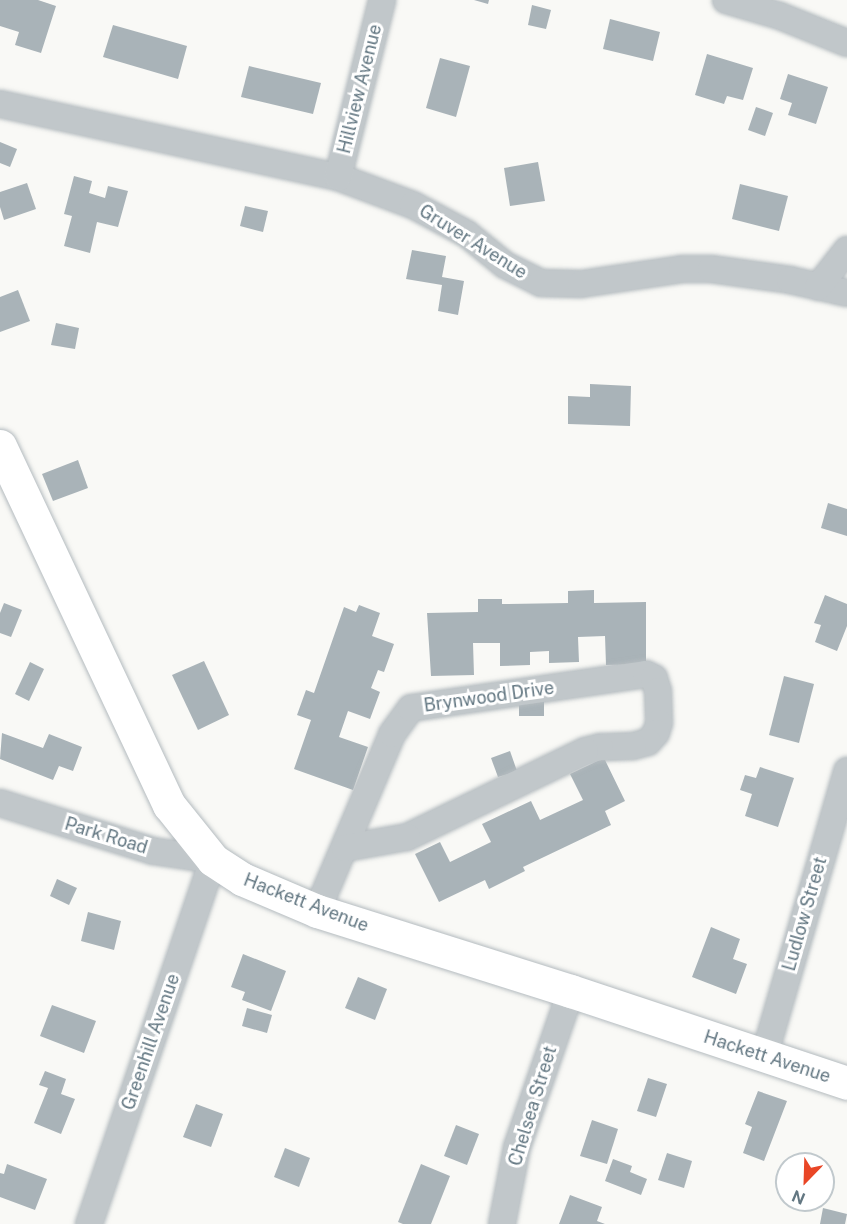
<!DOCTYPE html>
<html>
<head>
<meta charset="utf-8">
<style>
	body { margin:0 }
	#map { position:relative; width:847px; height:1224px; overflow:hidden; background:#f9f9f6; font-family:"Public Sans",sans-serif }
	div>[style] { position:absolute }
	.building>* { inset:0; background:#a9b3b8 }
	.roads { filter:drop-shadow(0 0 2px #b4bbbf) drop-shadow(0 0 2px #b4bbbf) }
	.street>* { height:26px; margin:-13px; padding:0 13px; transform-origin:13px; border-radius:13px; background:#c1c7ca }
	.secondary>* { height:33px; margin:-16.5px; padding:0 16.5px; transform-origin:16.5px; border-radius:16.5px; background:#fff }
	span { translate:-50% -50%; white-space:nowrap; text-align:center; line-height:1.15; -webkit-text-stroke:6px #fff; paint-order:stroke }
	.street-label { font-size:18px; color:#637782 }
	.north { position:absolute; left:775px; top:1152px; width:60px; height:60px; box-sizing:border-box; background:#fff; border:2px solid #c1c9cd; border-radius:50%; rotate:203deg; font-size:16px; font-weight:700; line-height:24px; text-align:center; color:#637782 }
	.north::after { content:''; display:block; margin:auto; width:21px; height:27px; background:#e94626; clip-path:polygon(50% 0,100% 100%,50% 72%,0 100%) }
</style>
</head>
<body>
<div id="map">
	<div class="building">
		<div style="clip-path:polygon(0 0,38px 0,56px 6px,41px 53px,15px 45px,19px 32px,0 26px)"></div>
		<div style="clip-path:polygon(474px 0,489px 0,488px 4px)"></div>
		<div style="clip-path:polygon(532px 5px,551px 10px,546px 29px,528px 25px)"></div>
		<div style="clip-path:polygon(610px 19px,660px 32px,653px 61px,603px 49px)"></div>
		<div style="clip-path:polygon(113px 25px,187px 46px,178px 79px,103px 57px)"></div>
		<div style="clip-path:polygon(707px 54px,753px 68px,743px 100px,727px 96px,724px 104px,695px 95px)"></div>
		<div style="clip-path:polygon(440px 58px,470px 66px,456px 117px,426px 108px)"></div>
		<div style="clip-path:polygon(249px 66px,321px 83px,313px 114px,241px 97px)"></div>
		<div style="clip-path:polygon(788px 74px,828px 87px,816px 124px,788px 115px,792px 103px,780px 99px)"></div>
		<div style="clip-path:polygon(756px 107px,773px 113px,765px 136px,748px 130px)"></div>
		<div style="clip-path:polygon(0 142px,17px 149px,10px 167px,0 163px)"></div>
		<div style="clip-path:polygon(538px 162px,545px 201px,510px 206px,504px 168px)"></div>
		<div style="clip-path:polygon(74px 176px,92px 181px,89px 193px,105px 198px,108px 186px,128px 191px,118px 227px,97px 222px,90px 253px,64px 246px,72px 216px,64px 214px)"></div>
		<div style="clip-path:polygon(27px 183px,36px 209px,4px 220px,0 207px,0 192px)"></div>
		<div style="clip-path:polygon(740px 184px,788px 196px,779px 231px,732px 219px)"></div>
		<div style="clip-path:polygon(245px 206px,268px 211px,263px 232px,240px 226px)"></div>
		<div style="clip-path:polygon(412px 250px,446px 256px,442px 277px,464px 281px,458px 315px,438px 311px,442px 285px,406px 279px)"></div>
		<div style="clip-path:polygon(18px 290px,30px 321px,0 332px,0 297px)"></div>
		<div style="clip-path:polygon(56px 323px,79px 328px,75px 349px,51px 345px)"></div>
		<div style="clip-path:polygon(590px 384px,631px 386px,630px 426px,568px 424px,568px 396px,590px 397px)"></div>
		<div style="clip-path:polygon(78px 460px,88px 488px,53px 501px,42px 474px)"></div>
		<div style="clip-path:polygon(828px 503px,847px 509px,847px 536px,821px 528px)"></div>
		<div style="clip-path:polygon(594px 590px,594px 603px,646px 602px,646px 664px,606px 665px,605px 636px,578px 637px,579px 662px,549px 663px,549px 651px,530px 652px,530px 665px,500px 666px,500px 643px,473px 643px,474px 675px,431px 676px,427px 613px,478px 612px,478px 599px,502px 599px,502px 604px,568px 603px,568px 591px)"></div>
		<div style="clip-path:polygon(825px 595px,847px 604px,847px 626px,837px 651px,815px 642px,821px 625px,814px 623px)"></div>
		<div style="clip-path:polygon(4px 603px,22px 610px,11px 637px,0 633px,0 613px)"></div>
		<div style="clip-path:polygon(359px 605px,380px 613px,372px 636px,394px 644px,384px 672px,378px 670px,371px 688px,380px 692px,370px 719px,348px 711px,339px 737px,368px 747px,353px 790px,294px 769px,311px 720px,297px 715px,306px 690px,314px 693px,344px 607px,356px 612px)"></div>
		<div style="clip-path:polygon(204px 661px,229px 715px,198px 730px,172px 675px)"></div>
		<div style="clip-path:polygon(30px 662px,44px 669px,29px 701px,15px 694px)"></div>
		<div style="clip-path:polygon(784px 676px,814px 684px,799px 743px,769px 735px)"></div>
		<div style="clip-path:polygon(519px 698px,544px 698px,544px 716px,519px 716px)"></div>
		<div style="clip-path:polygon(2px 733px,43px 748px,49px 734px,82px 747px,73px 771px,59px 766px,53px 780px,0 759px)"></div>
		<div style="clip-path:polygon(510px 751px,517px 771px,498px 777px,491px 758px)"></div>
		<div style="clip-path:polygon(604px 758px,625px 801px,605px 811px,611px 825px,523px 867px,525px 871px,489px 889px,485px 880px,439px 902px,415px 854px,440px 842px,450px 862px,491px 842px,482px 824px,531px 801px,540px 820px,583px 800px,570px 774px)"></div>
		<div style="clip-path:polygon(760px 767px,794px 778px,778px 827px,745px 816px,752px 794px,740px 790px,745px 775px,756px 778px)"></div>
		<div style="clip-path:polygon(57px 879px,77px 888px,69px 905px,50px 896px)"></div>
		<div style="clip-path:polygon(88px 912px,121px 921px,114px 950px,81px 941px)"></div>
		<div style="clip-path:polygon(711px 927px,740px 939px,733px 959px,747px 964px,736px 994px,692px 977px)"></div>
		<div style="clip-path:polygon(243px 954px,286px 971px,271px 1011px,242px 1000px,245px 992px,231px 987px)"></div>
		<div style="clip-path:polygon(358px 977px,387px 989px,375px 1020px,345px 1008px)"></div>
		<div style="clip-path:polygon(52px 1005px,96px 1021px,84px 1053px,40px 1036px)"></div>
		<div style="clip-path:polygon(247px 1008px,272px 1015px,267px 1033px,242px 1026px)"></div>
		<div style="clip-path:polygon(45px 1071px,66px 1079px,61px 1094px,75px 1099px,61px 1134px,34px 1123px,48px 1088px,39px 1085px)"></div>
		<div style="clip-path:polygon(648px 1078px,667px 1084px,656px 1117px,637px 1111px)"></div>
		<div style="clip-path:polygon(758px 1091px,787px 1101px,764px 1161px,743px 1153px,752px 1127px,745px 1124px)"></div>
		<div style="clip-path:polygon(196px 1104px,223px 1114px,211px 1147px,183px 1137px)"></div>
		<div style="clip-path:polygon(592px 1120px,618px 1129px,607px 1164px,580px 1156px)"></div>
		<div style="clip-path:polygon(456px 1125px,479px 1134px,467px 1165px,444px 1156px)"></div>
		<div style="clip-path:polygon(285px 1148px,310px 1158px,299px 1187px,274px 1177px)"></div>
		<div style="clip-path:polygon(667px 1153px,692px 1161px,684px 1188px,658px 1180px)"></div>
		<div style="clip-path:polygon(613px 1159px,632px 1166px,630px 1172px,647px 1179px,641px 1195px,605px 1181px)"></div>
		<div style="clip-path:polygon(7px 1164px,47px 1179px,35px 1210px,0 1197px,0 1173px,4px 1174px)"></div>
		<div style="clip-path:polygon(421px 1164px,450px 1176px,431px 1224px,403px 1224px,398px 1222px)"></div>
		<div style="clip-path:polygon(570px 1195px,602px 1207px,597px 1221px,605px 1224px,559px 1224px)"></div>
		<div style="clip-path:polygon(823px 1208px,847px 1214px,845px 1224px,820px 1224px)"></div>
	</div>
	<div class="roads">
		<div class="street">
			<div style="left:726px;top:0;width:56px;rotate:16.5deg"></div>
			<div style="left:780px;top:16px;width:72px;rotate:21.9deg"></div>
			<div style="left:0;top:104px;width:346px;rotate:12.2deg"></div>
			<div style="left:338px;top:177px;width:80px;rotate:20.5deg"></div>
			<div style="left:413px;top:205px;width:61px;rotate:28.2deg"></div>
			<div style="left:467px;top:234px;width:49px;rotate:39.2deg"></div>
			<div style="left:505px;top:265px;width:40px;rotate:26.6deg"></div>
			<div style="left:541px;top:283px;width:40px;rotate:1.4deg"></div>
			<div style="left:581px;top:284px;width:102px;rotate:-8.4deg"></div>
			<div style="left:682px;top:269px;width:29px"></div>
			<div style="left:711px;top:269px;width:80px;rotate:7.9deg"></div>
			<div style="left:790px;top:280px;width:58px;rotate:12.8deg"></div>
			<div style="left:338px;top:177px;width:182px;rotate:-76deg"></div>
			<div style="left:818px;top:287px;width:47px;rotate:-51.9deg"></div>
			<div style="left:0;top:803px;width:160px;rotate:17.4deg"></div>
			<div style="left:153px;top:851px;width:61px;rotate:8.5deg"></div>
			<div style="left:213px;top:860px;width:385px;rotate:108.8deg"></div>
			<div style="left:317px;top:911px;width:192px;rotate:-67deg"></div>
			<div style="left:392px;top:734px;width:32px;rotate:-54deg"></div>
			<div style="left:411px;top:708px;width:237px;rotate:-8.2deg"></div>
			<div style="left:646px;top:674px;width:9px;rotate:27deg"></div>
			<div style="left:654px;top:678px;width:14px;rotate:73deg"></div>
			<div style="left:658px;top:691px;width:32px;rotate:88deg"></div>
			<div style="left:659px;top:723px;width:10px;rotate:107deg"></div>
			<div style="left:656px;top:733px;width:12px;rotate:132deg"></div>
			<div style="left:648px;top:742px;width:16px;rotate:165deg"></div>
			<div style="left:633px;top:746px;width:33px;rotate:178deg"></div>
			<div style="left:600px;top:747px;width:16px;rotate:165deg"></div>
			<div style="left:585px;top:751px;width:198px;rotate:154.2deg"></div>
			<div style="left:407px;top:837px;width:63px;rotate:169.9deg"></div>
			<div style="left:764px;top:1057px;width:298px;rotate:-73.8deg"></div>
			<div style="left:502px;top:1224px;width:78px;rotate:-79deg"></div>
			<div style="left:517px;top:1147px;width:165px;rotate:-70.9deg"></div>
		</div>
		<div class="secondary">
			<div style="left:0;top:446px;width:397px;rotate:64.8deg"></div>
			<div style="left:169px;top:805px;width:70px;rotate:51.3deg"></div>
			<div style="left:213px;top:860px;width:35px;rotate:33deg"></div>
			<div style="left:242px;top:879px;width:82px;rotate:23.1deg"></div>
			<div style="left:317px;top:911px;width:266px;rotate:17.5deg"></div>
			<div style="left:571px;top:991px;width:291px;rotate:18.4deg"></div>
		</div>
	</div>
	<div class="street-label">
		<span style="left:360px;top:89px;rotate:-76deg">Hillview Avenue</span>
		<span style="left:473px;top:242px;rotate:32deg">Gruver Avenue</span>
		<span style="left:489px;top:697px;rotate:-8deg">Brynwood Drive</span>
		<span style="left:106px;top:836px;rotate:17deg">Park Road</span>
		<span style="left:306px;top:903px;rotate:21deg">Hackett Avenue</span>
		<span style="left:805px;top:914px;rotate:-74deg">Ludlow Street</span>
		<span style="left:151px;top:1042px;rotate:-71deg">Greenhill Avenue</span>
		<span style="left:767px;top:1057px;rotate:18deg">Hackett Avenue</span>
		<span style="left:533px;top:1106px;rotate:-73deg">Chelsea Street</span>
	</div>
	<div class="north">N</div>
</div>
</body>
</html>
